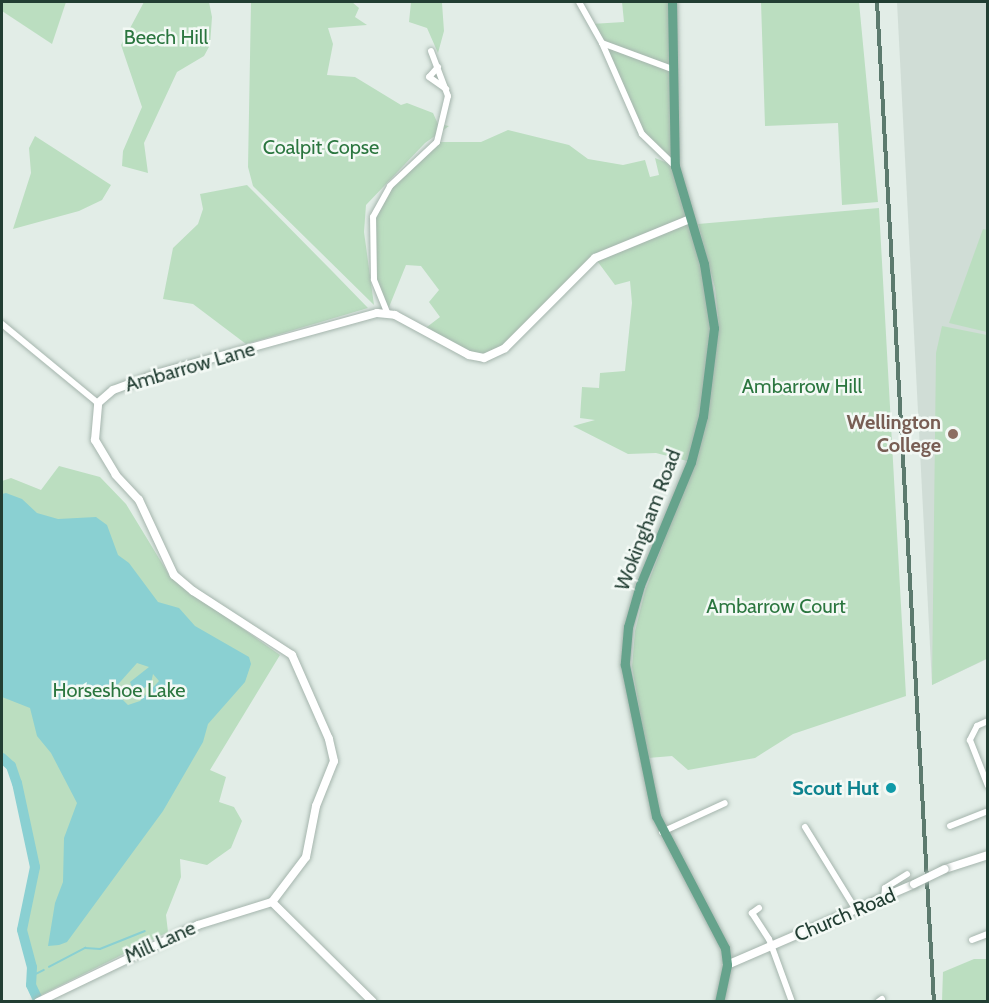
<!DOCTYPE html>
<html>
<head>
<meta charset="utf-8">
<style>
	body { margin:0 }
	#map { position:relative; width:989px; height:1003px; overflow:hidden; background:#e2ede7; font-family:Cabin,sans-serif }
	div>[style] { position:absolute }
	.built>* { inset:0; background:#d0ddd6 }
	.green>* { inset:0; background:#bbdec0 }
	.water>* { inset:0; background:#8ad0d2 }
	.stream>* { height:1.5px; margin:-0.75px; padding:0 0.75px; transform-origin:0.75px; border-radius:0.75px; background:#8ad0d2 }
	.river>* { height:10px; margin:-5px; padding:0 5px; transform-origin:5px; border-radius:5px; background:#8ad0d2 }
	.roads { filter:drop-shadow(0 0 2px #a5b5ad) drop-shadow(0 0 2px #a5b5ad) }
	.minor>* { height:6px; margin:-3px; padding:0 3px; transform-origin:3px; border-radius:3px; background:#fff }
	.tertiary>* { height:8px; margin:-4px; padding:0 4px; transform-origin:4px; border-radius:4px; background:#fff }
	.primary>* { height:9px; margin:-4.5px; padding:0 4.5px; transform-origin:4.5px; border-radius:4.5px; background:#66a38c }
	.rail>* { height:4px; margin-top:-2px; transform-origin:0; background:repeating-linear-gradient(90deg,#f3f9f5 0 4.5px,#5c7a6e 0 9px); box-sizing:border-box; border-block:2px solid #5c7a6e }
	.bridges { filter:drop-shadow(0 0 2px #a5b5ad) drop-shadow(0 0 2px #a5b5ad) }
	.tertiary-bridge>* { height:8px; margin:-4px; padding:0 4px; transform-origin:4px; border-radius:4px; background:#fff }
	.dots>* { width:16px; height:16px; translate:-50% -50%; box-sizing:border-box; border:3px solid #f3f9f5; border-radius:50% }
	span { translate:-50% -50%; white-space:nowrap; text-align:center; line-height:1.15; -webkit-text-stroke:5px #f3f9f5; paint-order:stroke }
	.park-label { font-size:20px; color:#2b763f }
	.street-label { font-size:20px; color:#223e33 }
	.education-label { font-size:20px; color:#785e54; font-weight:700 }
	.right { translate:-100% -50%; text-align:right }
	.culture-label { font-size:20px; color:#0d838f; font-weight:700 }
	.frame { position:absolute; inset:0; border:3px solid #223e33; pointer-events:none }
</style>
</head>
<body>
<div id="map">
	<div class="built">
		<div style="clip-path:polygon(897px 2px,987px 2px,987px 659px,932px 685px)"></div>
	</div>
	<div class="green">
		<div style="clip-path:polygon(2px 2px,66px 2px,52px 44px,2px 11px)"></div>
		<div style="clip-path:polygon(144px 2px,209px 2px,212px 17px,210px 45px,204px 56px,177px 72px,144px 143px,148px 173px,122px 166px,123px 151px,142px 107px,121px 45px)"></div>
		<div style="clip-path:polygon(251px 2px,352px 2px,359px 8px,355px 17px,367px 25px,328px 28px,333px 44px,327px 75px,355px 77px,401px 105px,407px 103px,433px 113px,438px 124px,449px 126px,425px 143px,366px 205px,364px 232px,374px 305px,253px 186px,248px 167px)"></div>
		<div style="clip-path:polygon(411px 2px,442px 3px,444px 31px,438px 53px,427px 28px,409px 22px)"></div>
		<div style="clip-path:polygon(622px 2px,672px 2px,675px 166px,704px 264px,714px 328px,691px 462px,656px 453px,628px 454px,573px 426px,595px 420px,580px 418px,582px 387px,599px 388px,600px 373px,625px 371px,632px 303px,630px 281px,615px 285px,595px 258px,505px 348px,484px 358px,423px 330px,440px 317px,429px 302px,439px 290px,421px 266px,406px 265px,387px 312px,374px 279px,373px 217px,390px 186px,437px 142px,481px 142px,508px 130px,569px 145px,588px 159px,623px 165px,645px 160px,650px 177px,659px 175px,655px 158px,673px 165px,642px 134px,591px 24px,624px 22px)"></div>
		<div style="clip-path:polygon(761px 2px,859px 2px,878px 202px,842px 205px,838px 123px,765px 126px)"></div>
		<div style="clip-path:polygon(35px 136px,111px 185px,102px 200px,79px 211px,13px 229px,31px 173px,29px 148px)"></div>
		<div style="clip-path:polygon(247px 185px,333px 272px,368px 308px,246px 344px,193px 304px,163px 299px,173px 248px,198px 224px,203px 209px,200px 194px)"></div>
		<div style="clip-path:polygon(879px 208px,906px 696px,793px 734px,755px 758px,688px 770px,672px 756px,648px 758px,632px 667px,635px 631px,645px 591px,696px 458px,707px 417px,719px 328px,715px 288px,698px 224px)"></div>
		<div style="clip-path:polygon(983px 229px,988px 230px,987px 332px,949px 323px)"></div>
		<div style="clip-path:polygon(942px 326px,987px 335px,988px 658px,932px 685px,936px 353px)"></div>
		<div style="clip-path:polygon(59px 466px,100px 477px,126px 504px,171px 578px,280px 655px,210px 770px,226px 777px,219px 802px,234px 807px,242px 821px,231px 848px,207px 865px,180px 859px,181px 877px,166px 915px,168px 932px,35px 998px,20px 930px,22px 911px,34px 872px,15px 783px,10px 767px,2px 760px,2px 481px,11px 478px,41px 490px)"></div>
		<div style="clip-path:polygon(974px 959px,987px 959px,987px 1001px,942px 1001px,943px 972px)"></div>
	</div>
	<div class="water">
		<div style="clip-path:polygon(evenodd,6px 493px,22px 499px,37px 513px,58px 519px,96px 517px,107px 525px,118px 555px,129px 563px,158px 602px,179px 608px,195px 626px,249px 657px,251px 664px,245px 682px,208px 724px,203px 742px,163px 811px,67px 942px,59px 945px,48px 946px,55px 903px,63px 882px,64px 838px,77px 803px,51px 753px,37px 736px,30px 708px,2px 697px,2px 494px,6px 493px,137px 663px,149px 667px,130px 682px,135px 695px,151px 683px,153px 674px,159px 681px,140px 701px,128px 705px,113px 690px,137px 663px)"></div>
	</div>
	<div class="stream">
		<div style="left:49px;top:967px;width:41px;rotate:-27.8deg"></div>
		<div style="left:85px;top:948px;width:15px;rotate:4deg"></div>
		<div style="left:100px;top:949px;width:48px;rotate:-21.8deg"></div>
		<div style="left:32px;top:976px;width:13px;rotate:-27deg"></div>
	</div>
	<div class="river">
		<div style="left:2px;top:758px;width:12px;rotate:42deg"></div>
		<div style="left:11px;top:766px;width:18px;rotate:71deg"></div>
		<div style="left:17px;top:783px;width:86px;rotate:77.9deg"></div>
		<div style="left:35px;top:867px;width:64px;rotate:101.7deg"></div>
		<div style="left:22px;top:930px;width:38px;rotate:75deg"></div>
		<div style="left:32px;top:967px;width:18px;rotate:93deg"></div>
		<div style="left:31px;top:985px;width:19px;rotate:65deg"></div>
	</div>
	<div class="roads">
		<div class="minor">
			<div style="left:579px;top:2px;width:47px;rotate:60.7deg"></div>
			<div style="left:602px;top:43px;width:75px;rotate:20.4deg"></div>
			<div style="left:602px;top:43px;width:99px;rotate:66.3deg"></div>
			<div style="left:642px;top:134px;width:46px;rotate:44.1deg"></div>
			<div style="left:438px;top:67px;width:13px;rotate:132deg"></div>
			<div style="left:429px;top:77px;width:21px;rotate:35deg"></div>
			<div style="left:387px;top:312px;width:35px;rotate:-112deg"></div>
			<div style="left:374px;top:279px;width:62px;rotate:-90.9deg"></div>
			<div style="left:373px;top:217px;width:35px;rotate:-61deg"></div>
			<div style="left:390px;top:186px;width:64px;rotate:-43.1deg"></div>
			<div style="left:437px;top:142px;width:47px;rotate:-76.6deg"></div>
			<div style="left:448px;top:96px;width:48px;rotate:-110.7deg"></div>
			<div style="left:2px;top:324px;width:124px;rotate:39.5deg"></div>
			<div style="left:988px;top:721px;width:12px;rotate:156deg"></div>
			<div style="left:977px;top:726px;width:16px;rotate:117deg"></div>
			<div style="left:970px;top:740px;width:49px;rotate:68.6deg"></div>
			<div style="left:950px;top:826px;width:41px;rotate:-21.5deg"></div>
			<div style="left:805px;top:827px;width:97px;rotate:58.4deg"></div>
			<div style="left:662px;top:832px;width:69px;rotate:-24.7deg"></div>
			<div style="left:884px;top:898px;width:10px;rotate:-84deg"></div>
			<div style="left:885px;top:888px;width:26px;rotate:-32deg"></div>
			<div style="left:759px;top:908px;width:9px;rotate:144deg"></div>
			<div style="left:752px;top:913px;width:31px;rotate:57deg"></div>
			<div style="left:769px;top:939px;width:67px;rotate:69.9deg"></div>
			<div style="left:972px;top:940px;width:17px;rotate:-21deg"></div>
			<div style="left:878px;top:1002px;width:5px;rotate:-37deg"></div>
		</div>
		<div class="tertiary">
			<div style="left:945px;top:869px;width:45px;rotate:-18deg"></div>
			<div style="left:272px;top:902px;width:56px;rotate:-52.9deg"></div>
			<div style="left:306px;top:857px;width:52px;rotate:-78.9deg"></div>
			<div style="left:316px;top:806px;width:48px;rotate:-68.2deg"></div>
			<div style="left:334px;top:761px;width:23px;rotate:-103deg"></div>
			<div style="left:329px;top:739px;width:92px;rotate:-113.8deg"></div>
			<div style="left:292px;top:655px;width:118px;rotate:-147.1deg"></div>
			<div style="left:193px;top:591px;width:25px;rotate:-140deg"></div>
			<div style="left:174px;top:575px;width:83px;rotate:-115deg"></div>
			<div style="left:139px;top:500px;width:34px;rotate:-133deg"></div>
			<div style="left:116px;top:475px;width:41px;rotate:-121deg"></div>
			<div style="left:95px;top:440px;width:37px;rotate:-85deg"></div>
			<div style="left:98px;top:403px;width:20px;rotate:-41deg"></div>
			<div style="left:113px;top:390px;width:49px;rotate:-20.3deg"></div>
			<div style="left:159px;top:373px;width:226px;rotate:-15.4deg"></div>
			<div style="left:377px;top:313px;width:18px;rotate:6deg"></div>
			<div style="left:395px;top:315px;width:84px;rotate:28.4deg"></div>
			<div style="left:469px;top:355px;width:15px;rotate:11deg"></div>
			<div style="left:484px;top:358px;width:23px;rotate:-25deg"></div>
			<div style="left:505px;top:348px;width:127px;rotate:-45deg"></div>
			<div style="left:595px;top:258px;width:103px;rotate:-22.3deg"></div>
			<div style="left:272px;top:902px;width:142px;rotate:44.7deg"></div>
			<div style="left:727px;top:965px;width:204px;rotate:-23.4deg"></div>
			<div style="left:38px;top:1002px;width:178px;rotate:-25.7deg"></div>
			<div style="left:198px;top:925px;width:77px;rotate:-17.3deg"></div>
		</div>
		<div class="primary">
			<div style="left:672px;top:2px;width:164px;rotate:89deg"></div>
			<div style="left:675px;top:166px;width:102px;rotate:73.5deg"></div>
			<div style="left:704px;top:264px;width:65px;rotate:81.1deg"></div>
			<div style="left:714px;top:328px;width:89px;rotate:97.1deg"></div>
			<div style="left:703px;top:416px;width:48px;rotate:104.6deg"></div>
			<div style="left:691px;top:462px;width:133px;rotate:112.5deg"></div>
			<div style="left:640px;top:585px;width:44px;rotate:105.9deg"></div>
			<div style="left:628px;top:627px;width:38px;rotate:95deg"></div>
			<div style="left:625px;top:665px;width:154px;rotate:78.4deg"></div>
			<div style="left:656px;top:816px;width:149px;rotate:62.4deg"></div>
			<div style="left:725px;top:948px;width:17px;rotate:83deg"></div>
			<div style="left:727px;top:965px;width:38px;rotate:102deg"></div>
		</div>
	</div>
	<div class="rail">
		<div style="left:877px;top:2px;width:1002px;rotate:86.74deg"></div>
	</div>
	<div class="bridges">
		<div class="tertiary-bridge">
			<div style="left:914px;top:884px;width:34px;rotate:-26deg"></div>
		</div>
	</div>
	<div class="dots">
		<div style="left:953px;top:434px;background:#8d6e63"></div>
		<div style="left:891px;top:788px;background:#0f9aa8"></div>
	</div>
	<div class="park-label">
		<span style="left:166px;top:37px">Beech Hill</span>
		<span style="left:321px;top:147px">Coalpit Copse</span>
		<span style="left:802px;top:386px">Ambarrow Hill</span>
		<span style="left:776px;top:606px">Ambarrow Court</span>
		<span style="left:119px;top:690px">Horseshoe Lake</span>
	</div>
	<div class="street-label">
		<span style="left:190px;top:367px;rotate:-16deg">Ambarrow Lane</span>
		<span style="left:648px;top:520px;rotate:-69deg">Wokingham Road</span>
		<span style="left:845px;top:915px;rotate:-23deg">Church Road</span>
		<span style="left:160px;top:942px;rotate:-24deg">Mill Lane</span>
	</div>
	<div class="education-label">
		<span class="right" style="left:941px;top:434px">Wellington<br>College</span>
	</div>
	<div class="culture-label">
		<span class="right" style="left:879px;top:788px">Scout Hut</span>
	</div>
	<div class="frame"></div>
</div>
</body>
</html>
